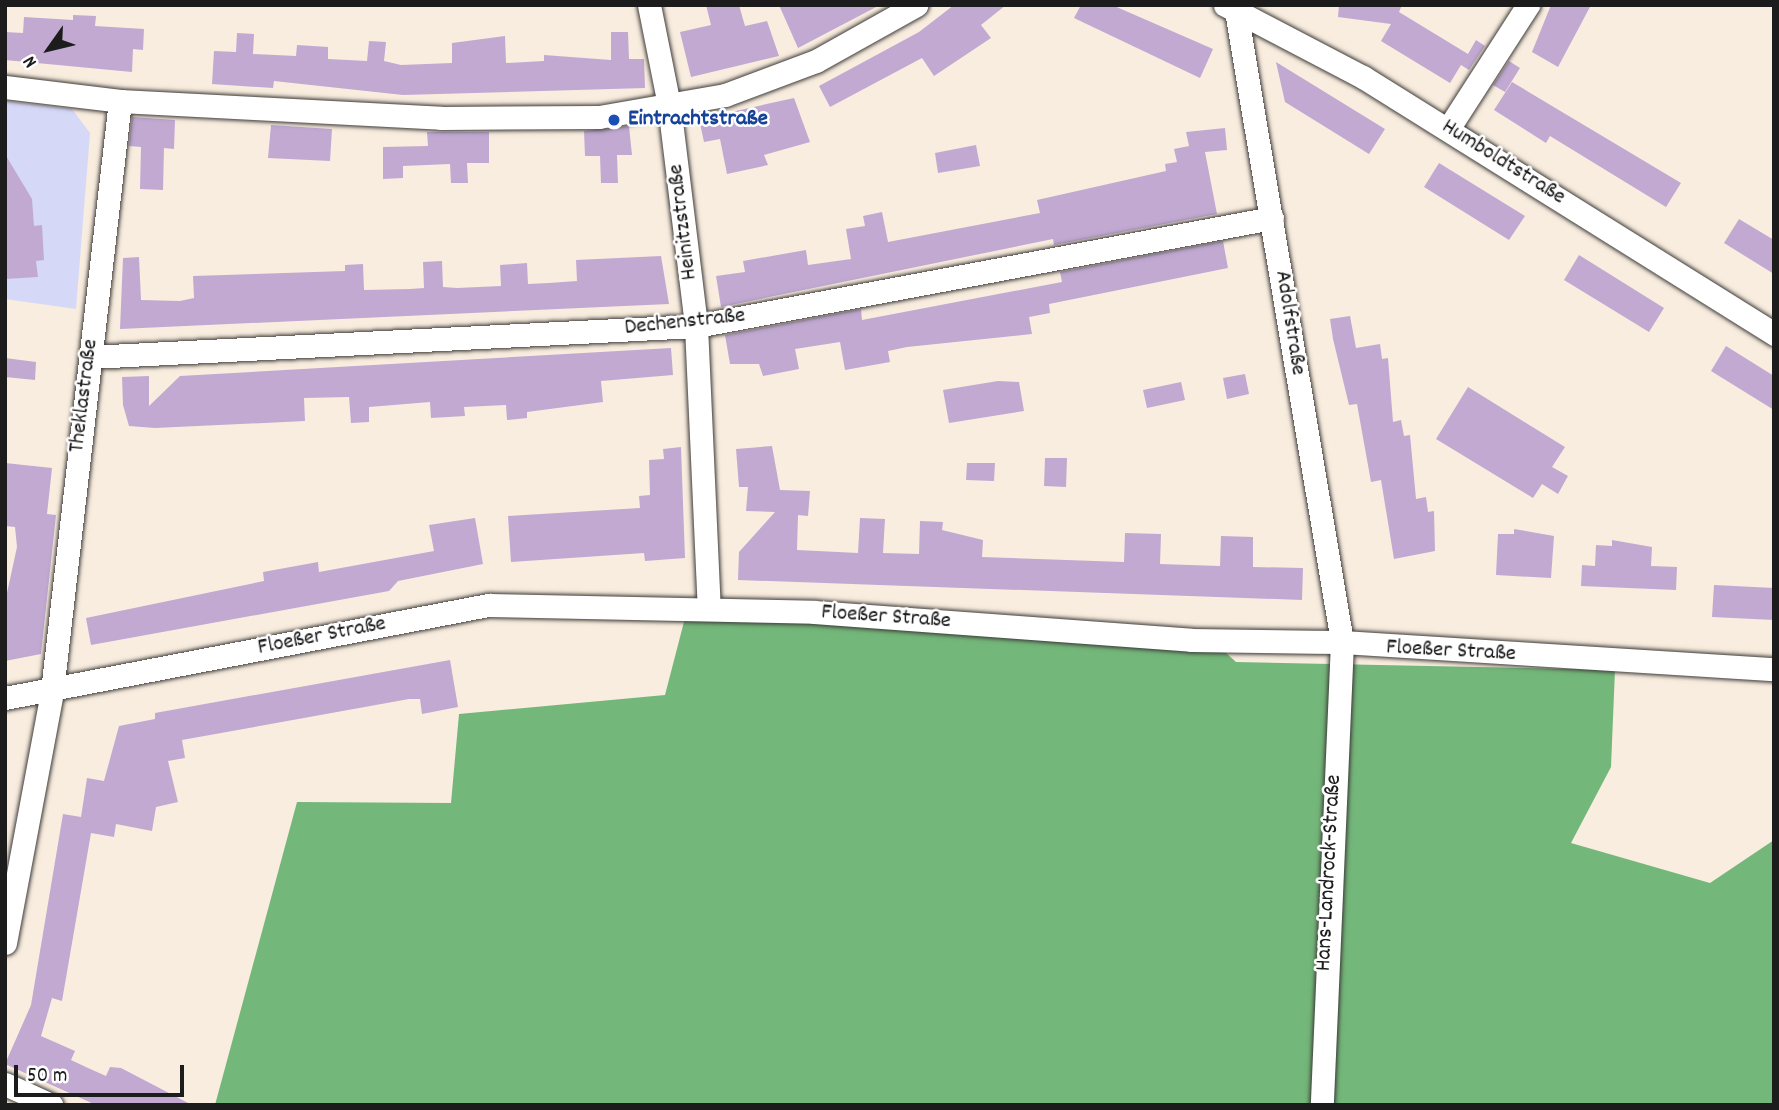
<!DOCTYPE html>
<html>
<head>
<meta charset="utf-8">
<style>
	body { margin:0 }
	#map { position:relative; width:1779px; height:1110px; overflow:hidden; background:#f9eddf; font-family:Dekko,sans-serif }
	div>[style] { position:absolute }
	.built>* { inset:0; background:#d6d8f8 }
	.forest>* { inset:0; background:#74b77a }
	.building>* { inset:0; background:#c1a9d2 }
	.roads { filter:drop-shadow(0 0 2px #3d3b39) drop-shadow(0 0 2px #3d3b39) }
	.street>* { height:23px; margin:-11.5px; padding:0 11.5px; transform-origin:11.5px; border-radius:11.5px; background:#fff }
	.dots>* { width:19px; height:19px; translate:-50% -50%; box-sizing:border-box; border:4px solid #fff; border-radius:50% }
	span { translate:-50% -50%; white-space:nowrap; text-align:center; line-height:1.15; -webkit-text-stroke:5px #fff; paint-order:stroke }
	.transit-label { font-size:23px; color:#164399; font-weight:700 }
	.left { translate:0 -50%; text-align:left }
	.street-label { font-size:23px; color:#1c1c1c }
	.frame { position:absolute; inset:0; border:7px solid #1c1c1c; pointer-events:none }
	.north { position:absolute; left:14px; top:14px; width:70px; height:70px; -webkit-text-stroke:5px #fff; paint-order:stroke; rotate:236deg; font-size:19px; font-weight:700; line-height:28px; text-align:center; color:#1c1c1c }
	.north::after { content:''; display:block; margin:auto; width:24px; height:32px; background:#1c1c1c; clip-path:polygon(50% 0,100% 100%,50% 72%,0 100%) }
	.scale { position:absolute; left:14px; top:1065px; width:170px; height:32px; box-sizing:border-box; border:4px solid #1c1c1c; border-top:0; padding-left:9px; font-size:21px; line-height:24px; white-space:nowrap; color:#1c1c1c; -webkit-text-stroke:5px #fff; paint-order:stroke }
</style>
</head>
<body>
<div id="map">
	<div class="built">
		<div style="clip-path:polygon(5px 101px,72px 109px,90px 133px,76px 309px,5px 299px)"></div>
	</div>
	<div class="forest">
		<div style="clip-path:polygon(686px 614px,1213px 641px,1236px 662px,1615px 670px,1611px 767px,1571px 843px,1710px 883px,1774px 840px,1774px 1105px,215px 1105px,297px 802px,451px 803px,459px 714px,665px 695px)"></div>
	</div>
	<div class="building">
		<div style="clip-path:polygon(706px 5px,739px 5px,745px 26px,767px 21px,779px 56px,691px 77px,680px 32px,711px 25px)"></div>
		<div style="clip-path:polygon(779px 5px,880px 5px,798px 48px)"></div>
		<div style="clip-path:polygon(954px 5px,1006px 5px,981px 25px,991px 38px,934px 76px,922px 58px,830px 107px,819px 86px,919px 32px)"></div>
		<div style="clip-path:polygon(1081px 5px,1112px 5px,1213px 49px,1200px 78px,1074px 18px)"></div>
		<div style="clip-path:polygon(1339px 5px,1402px 5px,1399px 12px,1468px 54px,1476px 40px,1485px 46px,1469px 70px,1461px 65px,1450px 83px,1381px 41px,1391px 24px,1338px 17px)"></div>
		<div style="clip-path:polygon(1551px 5px,1591px 5px,1558px 67px,1532px 52px)"></div>
		<div style="clip-path:polygon(73px 15px,96px 16px,95px 26px,144px 29px,143px 50px,133px 49px,132px 72px,5px 60px,5px 32px,23px 33px,24px 17px,73px 20px)"></div>
		<div style="clip-path:polygon(611px 32px,628px 32px,629px 59px,644px 59px,645px 88px,403px 95px,274px 81px,273px 88px,212px 84px,214px 51px,236px 52px,237px 33px,254px 34px,253px 54px,296px 56px,297px 45px,328px 47px,328px 59px,367px 61px,369px 41px,386px 42px,384px 61px,401px 65px,452px 63px,452px 43px,505px 36px,506px 63px,544px 61px,544px 55px,611px 60px)"></div>
		<div style="clip-path:polygon(1509px 61px,1520px 68px,1505px 92px,1493px 85px)"></div>
		<div style="clip-path:polygon(1276px 62px,1385px 129px,1369px 154px,1285px 102px)"></div>
		<div style="clip-path:polygon(1512px 82px,1681px 183px,1666px 207px,1550px 136px,1546px 143px,1494px 110px)"></div>
		<div style="clip-path:polygon(794px 98px,810px 142px,764px 155px,768px 165px,727px 174px,720px 139px,704px 142px,699px 119px)"></div>
		<div style="clip-path:polygon(132px 117px,175px 120px,174px 149px,164px 148px,163px 190px,140px 189px,141px 147px,129px 146px)"></div>
		<div style="clip-path:polygon(271px 125px,332px 129px,330px 161px,268px 158px)"></div>
		<div style="clip-path:polygon(629px 126px,632px 155px,617px 155px,618px 183px,601px 183px,600px 156px,585px 156px,584px 131px)"></div>
		<div style="clip-path:polygon(1225px 128px,1227px 150px,1205px 152px,1217px 214px,1054px 245px,1053px 239px,721px 307px,716px 276px,745px 272px,743px 261px,806px 250px,808px 265px,851px 259px,846px 229px,865px 226px,863px 216px,882px 212px,888px 242px,1040px 213px,1037px 200px,1166px 171px,1165px 164px,1177px 162px,1174px 149px,1189px 146px,1186px 132px)"></div>
		<div style="clip-path:polygon(427px 132px,489px 132px,489px 163px,467px 163px,468px 183px,451px 183px,450px 164px,403px 166px,403px 178px,383px 179px,383px 147px,428px 146px)"></div>
		<div style="clip-path:polygon(976px 145px,980px 166px,938px 173px,935px 153px)"></div>
		<div style="clip-path:polygon(5px 154px,32px 199px,34px 226px,42px 225px,44px 260px,36px 261px,38px 277px,5px 279px)"></div>
		<div style="clip-path:polygon(1439px 163px,1525px 216px,1509px 240px,1424px 187px)"></div>
		<div style="clip-path:polygon(1739px 219px,1774px 240px,1774px 274px,1724px 243px)"></div>
		<div style="clip-path:polygon(1223px 241px,1228px 268px,1049px 304px,1050px 313px,1029px 317px,1032px 334px,907px 347px,888px 351px,890px 362px,845px 370px,840px 342px,795px 349px,799px 369px,763px 376px,759px 364px,730px 364px,725px 335px,861px 309px,862px 320px,1062px 282px,1060px 272px)"></div>
		<div style="clip-path:polygon(1579px 255px,1664px 308px,1649px 332px,1564px 280px)"></div>
		<div style="clip-path:polygon(661px 256px,669px 304px,120px 329px,123px 258px,139px 257px,141px 300px,180px 301px,194px 298px,193px 276px,345px 271px,345px 265px,363px 264px,364px 290px,410px 289px,424px 288px,423px 262px,442px 261px,443px 287px,457px 288px,501px 286px,500px 265px,527px 263px,528px 284px,549px 283px,577px 281px,576px 260px)"></div>
		<div style="clip-path:polygon(1350px 316px,1356px 348px,1380px 344px,1382px 359px,1388px 358px,1393px 422px,1401px 420px,1404px 436px,1410px 435px,1416px 499px,1426px 497px,1428px 512px,1434px 511px,1435px 551px,1394px 559px,1381px 480px,1371px 482px,1357px 404px,1349px 405px,1333px 339px,1330px 319px)"></div>
		<div style="clip-path:polygon(1726px 346px,1774px 376px,1774px 410px,1711px 371px)"></div>
		<div style="clip-path:polygon(671px 348px,673px 375px,601px 381px,603px 402px,527px 412px,527px 418px,507px 420px,506px 405px,464px 407px,465px 416px,431px 418px,430px 402px,369px 407px,369px 422px,351px 423px,349px 397px,304px 398px,305px 421px,155px 428px,129px 426px,123px 405px,122px 377px,149px 376px,149px 406px,180px 376px)"></div>
		<div style="clip-path:polygon(5px 358px,36px 362px,35px 380px,5px 377px)"></div>
		<div style="clip-path:polygon(1245px 374px,1249px 394px,1227px 399px,1223px 378px)"></div>
		<div style="clip-path:polygon(998px 381px,1019px 382px,1024px 411px,949px 423px,943px 390px)"></div>
		<div style="clip-path:polygon(1181px 382px,1185px 400px,1147px 408px,1143px 390px)"></div>
		<div style="clip-path:polygon(1468px 387px,1565px 447px,1552px 467px,1568px 476px,1558px 494px,1542px 484px,1533px 498px,1436px 439px)"></div>
		<div style="clip-path:polygon(772px 446px,780px 490px,810px 491px,808px 516px,798px 515px,797px 550px,858px 553px,860px 518px,885px 519px,883px 553px,919px 554px,920px 521px,943px 522px,942px 530px,983px 540px,982px 557px,1124px 562px,1125px 533px,1161px 534px,1160px 564px,1220px 566px,1221px 536px,1253px 537px,1253px 567px,1303px 568px,1302px 600px,738px 580px,739px 552px,775px 512px,746px 511px,748px 487px,739px 487px,736px 449px)"></div>
		<div style="clip-path:polygon(681px 447px,685px 558px,645px 561px,644px 553px,511px 562px,508px 516px,640px 508px,639px 496px,650px 495px,649px 460px,664px 459px,663px 449px)"></div>
		<div style="clip-path:polygon(1045px 458px,1067px 458px,1066px 487px,1044px 486px)"></div>
		<div style="clip-path:polygon(5px 463px,52px 468px,47px 514px,56px 515px,41px 654px,5px 661px,5px 602px,17px 547px,15px 527px,5px 526px)"></div>
		<div style="clip-path:polygon(967px 463px,995px 463px,994px 481px,966px 480px)"></div>
		<div style="clip-path:polygon(475px 518px,483px 564px,398px 581px,389px 591px,91px 645px,86px 618px,264px 581px,263px 572px,318px 562px,319px 572px,434px 551px,429px 525px)"></div>
		<div style="clip-path:polygon(1514px 529px,1554px 536px,1551px 578px,1496px 575px,1498px 534px,1514px 534px)"></div>
		<div style="clip-path:polygon(1612px 540px,1652px 547px,1651px 566px,1677px 567px,1676px 590px,1581px 586px,1582px 565px,1595px 566px,1596px 545px,1612px 546px)"></div>
		<div style="clip-path:polygon(1714px 585px,1774px 588px,1774px 620px,1712px 617px)"></div>
		<div style="clip-path:polygon(450px 660px,458px 707px,422px 714px,420px 699px,409px 699px,182px 740px,185px 758px,168px 761px,178px 802px,156px 807px,152px 831px,116px 824px,114px 837px,91px 833px,62px 1001px,52px 998px,41px 1036px,75px 1051px,71px 1060px,88px 1068px,106px 1076px,110px 1067px,121px 1068px,192px 1105px,96px 1105px,5px 1064px,31px 1005px,63px 814px,81px 817px,87px 778px,104px 781px,119px 726px,155px 719px,155px 713px)"></div>
	</div>
	<div class="roads">
		<div class="street">
			<div style="left:649px;top:5px;width:102px;rotate:78.7deg"></div>
			<div style="left:669px;top:105px;width:223px;rotate:83deg"></div>
			<div style="left:696px;top:326px;width:282px;rotate:87.4deg"></div>
			<div style="left:1225px;top:5px;width:156px;rotate:27.6deg"></div>
			<div style="left:1363px;top:77px;width:485px;rotate:32deg"></div>
			<div style="left:1235px;top:5px;width:646px;rotate:80.46deg"></div>
			<div style="left:1342px;top:642px;width:463px;rotate:92.5deg"></div>
			<div style="left:5px;top:87px;width:116px;rotate:6.9deg"></div>
			<div style="left:120px;top:101px;width:321px;rotate:3deg"></div>
			<div style="left:441px;top:118px;width:158px;rotate:-0.4deg"></div>
			<div style="left:599px;top:117px;width:128px;rotate:-9.9deg"></div>
			<div style="left:725px;top:95px;width:97px;rotate:-20.5deg"></div>
			<div style="left:816px;top:61px;width:115px;rotate:-29.2deg"></div>
			<div style="left:1448px;top:129px;width:148px;rotate:-57.2deg"></div>
			<div style="left:90px;top:357px;width:607px;rotate:-2.93deg"></div>
			<div style="left:696px;top:326px;width:586px;rotate:-10.62deg"></div>
			<div style="left:5px;top:698px;width:493px;rotate:-10.9deg"></div>
			<div style="left:489px;top:605px;width:325px;rotate:1.2deg"></div>
			<div style="left:814px;top:612px;width:378px;rotate:4.2deg"></div>
			<div style="left:1191px;top:640px;width:151px;rotate:0.8deg"></div>
			<div style="left:1342px;top:642px;width:433px;rotate:3.6deg"></div>
			<div style="left:5px;top:943px;width:256px;rotate:-79.4deg"></div>
			<div style="left:52px;top:691px;width:594px;rotate:-83.43deg"></div>
			<div style="left:5px;top:1084px;width:51px;rotate:24.5deg"></div>
		</div>
	</div>
	<div class="dots">
		<div style="left:614px;top:120px;background:#1a4fb4"></div>
	</div>
	<div class="transit-label">
		<span class="left" style="left:628px;top:120px">Eintrachtstraße</span>
	</div>
	<div class="street-label">
		<span style="left:1503px;top:163px;rotate:32deg">Humboldtstraße</span>
		<span style="left:684px;top:222px;rotate:-97deg">Heinitzstraße</span>
		<span style="left:685px;top:323px;rotate:-6deg">Dechenstraße</span>
		<span style="left:1289px;top:323px;rotate:81deg">Adolfstraße</span>
		<span style="left:85px;top:396px;rotate:-83deg">Theklastraße</span>
		<span style="left:886px;top:618px;rotate:4deg">Floeßer Straße</span>
		<span style="left:322px;top:637px;rotate:-11deg">Floeßer Straße</span>
		<span style="left:1451px;top:652px;rotate:3deg">Floeßer Straße</span>
		<span style="left:1330px;top:873px;rotate:-87deg">Hans-Landrock-Straße</span>
	</div>
	<div class="frame"></div>
	<div class="north">N</div>
	<div class="scale">50 m</div>
</div>
</body>
</html>
